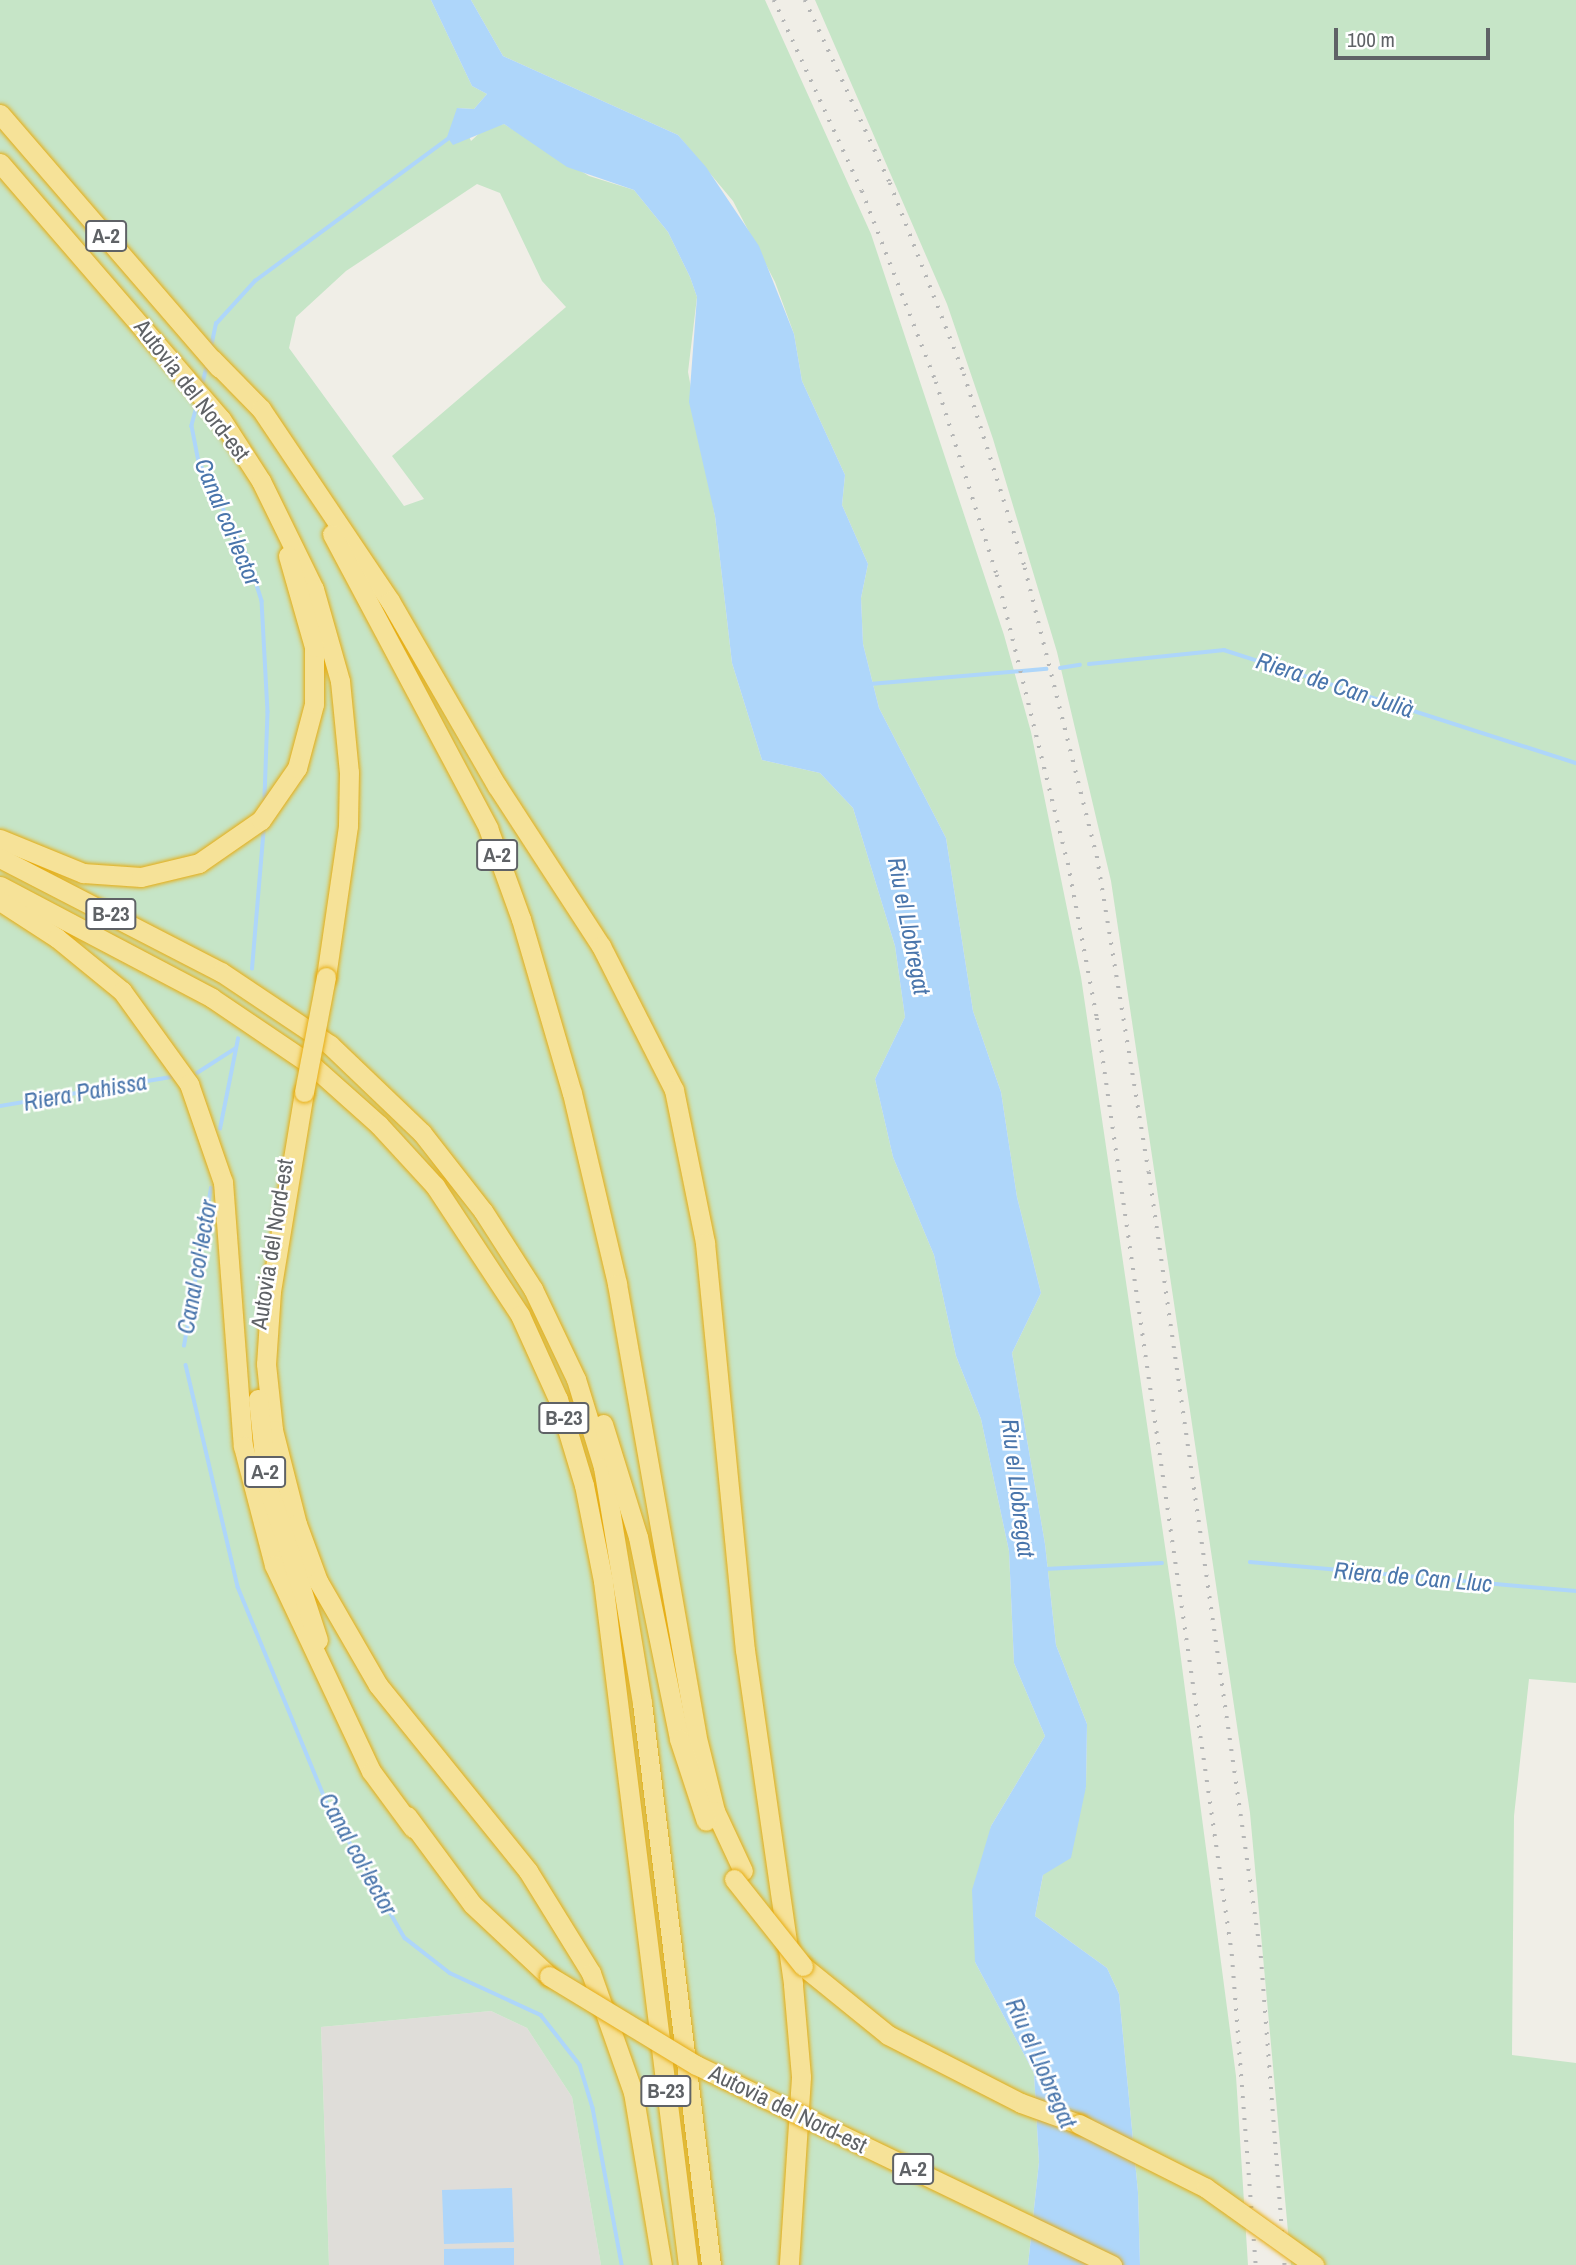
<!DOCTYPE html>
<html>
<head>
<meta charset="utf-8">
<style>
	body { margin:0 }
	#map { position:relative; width:1576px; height:2265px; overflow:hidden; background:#f0eee7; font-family:"Archivo Narrow",sans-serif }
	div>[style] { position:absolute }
	.industrial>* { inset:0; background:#dfddd9 }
	.green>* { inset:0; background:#c6e5c7 }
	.water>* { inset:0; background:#aed6fa }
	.stream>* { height:3.5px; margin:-1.75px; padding:0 1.75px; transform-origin:1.75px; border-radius:1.75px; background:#aed6fa }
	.roads { filter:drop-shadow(0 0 2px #e8ac0f) drop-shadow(0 0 2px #e8ac0f) }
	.highway>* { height:19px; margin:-9.5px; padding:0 9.5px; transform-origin:9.5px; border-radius:9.5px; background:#f6e298 }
	.rail>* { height:3.5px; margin-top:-1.75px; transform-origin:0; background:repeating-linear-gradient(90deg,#b5b6b6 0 2px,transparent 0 11px) }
	.bridges { filter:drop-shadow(0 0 2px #e8ac0f) drop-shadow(0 0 2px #e8ac0f) }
	.highway-bridge>* { height:19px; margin:-9.5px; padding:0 9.5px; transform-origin:9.5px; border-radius:9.5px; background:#f6e298 }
	span { translate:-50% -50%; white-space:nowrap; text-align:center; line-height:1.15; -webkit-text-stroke:5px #fff; paint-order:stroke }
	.shield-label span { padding:2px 5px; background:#fff; border:2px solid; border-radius:5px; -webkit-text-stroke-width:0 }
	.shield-label { font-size:21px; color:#5f6266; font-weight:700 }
	.street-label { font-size:23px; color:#5f6266 }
	.water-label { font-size:24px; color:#4a76ac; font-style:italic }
	.scale { position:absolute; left:1334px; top:28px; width:156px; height:32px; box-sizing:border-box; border:4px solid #5f6266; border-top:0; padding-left:9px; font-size:21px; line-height:24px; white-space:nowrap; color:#5f6266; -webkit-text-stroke:5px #fff; paint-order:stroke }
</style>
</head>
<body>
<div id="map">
	<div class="industrial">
		<div style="clip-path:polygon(491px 2011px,527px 2028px,572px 2097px,601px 2265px,329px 2265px,321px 2027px)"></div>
	</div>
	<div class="green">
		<div style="clip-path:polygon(evenodd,0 0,431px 0,472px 86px,487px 94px,474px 109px,457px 108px,471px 141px,485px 128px,504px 124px,589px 176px,634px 190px,668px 232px,690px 277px,697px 297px,688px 372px,715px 516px,732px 663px,762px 760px,820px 773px,853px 808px,895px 946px,905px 1017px,875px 1079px,893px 1157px,934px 1255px,956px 1356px,981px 1419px,1009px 1551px,1014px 1663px,1045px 1736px,991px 1826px,975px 1962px,1034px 2073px,1039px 2162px,1028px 2265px,601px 2265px,572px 2097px,527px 2028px,491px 2011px,321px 2027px,329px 2265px,0 2265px,0 0,477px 184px,500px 193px,542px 281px,566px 307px,392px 456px,424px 499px,404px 506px,289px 348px,296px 317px,346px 271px,477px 184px)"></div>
		<div style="clip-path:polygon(471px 0,765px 0,871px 234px,1004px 635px,1031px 732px,1081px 977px,1176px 1621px,1236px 2076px,1248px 2265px,1140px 2265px,1138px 2192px,1119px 1994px,1107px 1968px,1035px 1916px,1043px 1875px,1086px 1787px,1087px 1724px,1056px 1645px,1045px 1544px,1012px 1353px,1041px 1293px,1017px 1197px,1001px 1092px,973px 1011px,946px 838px,879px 708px,863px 644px,861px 598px,868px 564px,842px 505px,845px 475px,802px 381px,794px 334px,775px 282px,733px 201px,678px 135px,503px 56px)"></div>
		<div style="clip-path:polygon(815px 0,1576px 0,1576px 1683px,1529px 1679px,1514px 1816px,1512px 2055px,1576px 2063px,1576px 2265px,1291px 2265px,1250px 1813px,1111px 881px,1057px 652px,993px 439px,947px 304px)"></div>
	</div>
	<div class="water">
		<div style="clip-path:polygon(431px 0,471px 0,503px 56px,678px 135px,706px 167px,759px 246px,794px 334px,802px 381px,845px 475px,842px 505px,868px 564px,861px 598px,863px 644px,879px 708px,946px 838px,973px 1011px,1001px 1092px,1017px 1197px,1041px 1293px,1012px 1353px,1045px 1544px,1056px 1645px,1087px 1724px,1086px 1787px,1071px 1858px,1043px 1875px,1035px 1916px,1107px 1968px,1119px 1994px,1138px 2192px,1140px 2265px,1028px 2265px,1039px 2162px,1034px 2073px,975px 1962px,972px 1890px,991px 1826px,1045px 1736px,1014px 1663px,1009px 1551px,981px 1419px,956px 1356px,934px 1255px,893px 1157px,875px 1079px,905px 1017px,895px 946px,853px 808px,820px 773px,762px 760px,732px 663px,715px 516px,689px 402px,697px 297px,690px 277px,668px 232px,634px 190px,567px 167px,504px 124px,453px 145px,447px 137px,457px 108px,474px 109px,487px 94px,472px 86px)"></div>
		<div style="clip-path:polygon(512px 2188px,514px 2242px,444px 2244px,442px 2190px)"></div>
		<div style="clip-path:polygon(514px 2248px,514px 2265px,444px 2265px,444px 2249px)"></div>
	</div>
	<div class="stream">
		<div style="left:211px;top:347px;width:24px;rotate:-78deg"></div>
		<div style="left:216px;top:324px;width:58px;rotate:-47.8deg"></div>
		<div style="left:255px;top:281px;width:242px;rotate:-36.4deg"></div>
		<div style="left:202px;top:385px;width:21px;rotate:-76deg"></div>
		<div style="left:198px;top:403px;width:24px;rotate:105deg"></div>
		<div style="left:192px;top:426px;width:36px;rotate:79deg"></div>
		<div style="left:199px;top:461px;width:108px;rotate:63deg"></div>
		<div style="left:248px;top:557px;width:46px;rotate:72.3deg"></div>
		<div style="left:262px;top:601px;width:111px;rotate:86.9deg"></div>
		<div style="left:268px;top:712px;width:87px;rotate:92deg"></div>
		<div style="left:1089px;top:664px;width:136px;rotate:-5.9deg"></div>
		<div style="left:1224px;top:650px;width:370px;rotate:17.8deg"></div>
		<div style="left:1060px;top:668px;width:20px;rotate:-9deg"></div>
		<div style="left:870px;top:684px;width:177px;rotate:-4.9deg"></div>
		<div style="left:252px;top:969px;width:144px;rotate:-85.2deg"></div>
		<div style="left:197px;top:1073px;width:46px;rotate:-32.7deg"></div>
		<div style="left:0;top:1106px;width:173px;rotate:-9.6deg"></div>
		<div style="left:220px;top:1129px;width:92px;rotate:-78.7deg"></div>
		<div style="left:184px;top:1346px;width:160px;rotate:-80.3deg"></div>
		<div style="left:186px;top:1365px;width:228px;rotate:76.8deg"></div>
		<div style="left:238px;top:1587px;width:234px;rotate:67.6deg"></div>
		<div style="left:327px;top:1803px;width:156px;rotate:60deg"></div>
		<div style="left:405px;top:1938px;width:57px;rotate:37.9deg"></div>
		<div style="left:450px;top:1973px;width:100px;rotate:24.8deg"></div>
		<div style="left:541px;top:2015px;width:63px;rotate:52deg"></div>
		<div style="left:580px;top:2065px;width:45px;rotate:73.2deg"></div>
		<div style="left:593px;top:2108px;width:160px;rotate:79.5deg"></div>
		<div style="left:1250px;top:1562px;width:327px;rotate:5.1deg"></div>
		<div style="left:1045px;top:1569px;width:117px;rotate:-2.9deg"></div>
	</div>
	<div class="roads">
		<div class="highway">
			<div style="left:0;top:114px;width:335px;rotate:49.2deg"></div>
			<div style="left:0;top:163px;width:338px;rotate:49.2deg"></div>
			<div style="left:221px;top:419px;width:74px;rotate:57.2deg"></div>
			<div style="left:261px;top:481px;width:120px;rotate:63.9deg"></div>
			<div style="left:314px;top:589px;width:96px;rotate:74.2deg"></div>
			<div style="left:340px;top:681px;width:91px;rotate:84.4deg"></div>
			<div style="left:349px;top:772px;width:54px;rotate:91.1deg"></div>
			<div style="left:348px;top:826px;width:153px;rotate:98.3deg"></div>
			<div style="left:212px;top:359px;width:70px;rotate:45.6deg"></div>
			<div style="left:261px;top:409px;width:231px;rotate:56.1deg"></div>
			<div style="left:390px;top:601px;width:214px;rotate:60deg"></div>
			<div style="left:497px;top:786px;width:191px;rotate:57deg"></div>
			<div style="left:601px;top:946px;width:161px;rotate:63.1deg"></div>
			<div style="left:674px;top:1090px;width:156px;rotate:78.5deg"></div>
			<div style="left:705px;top:1243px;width:409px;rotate:84.4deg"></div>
			<div style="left:745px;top:1650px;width:338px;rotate:81.8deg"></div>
			<div style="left:793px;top:1985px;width:92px;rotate:85deg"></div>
			<div style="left:801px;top:2077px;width:188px;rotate:93.7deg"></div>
			<div style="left:332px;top:534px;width:333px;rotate:62deg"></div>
			<div style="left:488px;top:828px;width:97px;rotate:70.1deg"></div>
			<div style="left:521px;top:919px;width:181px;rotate:73.7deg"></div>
			<div style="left:572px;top:1093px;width:196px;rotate:76.7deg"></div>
			<div style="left:617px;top:1284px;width:457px;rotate:80deg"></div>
			<div style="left:696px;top:1734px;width:79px;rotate:76.1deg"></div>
			<div style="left:715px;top:1811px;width:66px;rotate:65deg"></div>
			<div style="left:0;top:839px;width:90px;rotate:22.3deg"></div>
			<div style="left:83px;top:873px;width:58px;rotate:3.9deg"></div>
			<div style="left:141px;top:877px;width:60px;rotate:-13.6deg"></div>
			<div style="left:199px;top:863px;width:75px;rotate:-34.7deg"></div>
			<div style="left:261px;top:820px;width:63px;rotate:-55.3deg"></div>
			<div style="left:297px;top:768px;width:66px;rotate:-75.1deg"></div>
			<div style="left:314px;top:704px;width:57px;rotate:-90deg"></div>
			<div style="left:314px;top:647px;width:95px;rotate:-105.9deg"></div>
			<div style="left:0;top:858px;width:249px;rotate:27.3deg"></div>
			<div style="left:221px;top:972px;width:131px;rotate:33.8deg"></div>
			<div style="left:330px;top:1045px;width:127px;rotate:43.7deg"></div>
			<div style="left:422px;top:1133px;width:99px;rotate:52deg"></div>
			<div style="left:483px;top:1211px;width:93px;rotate:57.3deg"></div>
			<div style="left:533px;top:1289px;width:100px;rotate:64.5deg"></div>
			<div style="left:576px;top:1379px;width:92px;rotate:72.9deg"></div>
			<div style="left:603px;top:1467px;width:239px;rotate:80.6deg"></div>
			<div style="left:642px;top:1703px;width:566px;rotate:83deg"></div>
			<div style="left:0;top:886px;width:240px;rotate:27.8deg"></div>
			<div style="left:212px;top:998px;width:123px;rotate:34.1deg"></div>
			<div style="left:314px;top:1067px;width:87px;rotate:41.7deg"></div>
			<div style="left:379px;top:1125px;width:83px;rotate:47.4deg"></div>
			<div style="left:435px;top:1186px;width:154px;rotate:56.6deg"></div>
			<div style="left:520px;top:1315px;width:92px;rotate:65.7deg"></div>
			<div style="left:558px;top:1399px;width:90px;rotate:73.2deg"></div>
			<div style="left:584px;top:1485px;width:98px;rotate:78.8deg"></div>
			<div style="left:603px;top:1581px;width:689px;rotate:82.92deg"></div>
			<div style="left:0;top:901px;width:68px;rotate:33deg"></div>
			<div style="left:57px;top:938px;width:84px;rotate:39.2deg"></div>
			<div style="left:122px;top:991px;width:115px;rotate:54.2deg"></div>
			<div style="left:189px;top:1084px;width:104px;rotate:70.9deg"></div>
			<div style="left:223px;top:1182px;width:265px;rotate:85.7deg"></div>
			<div style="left:243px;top:1446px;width:123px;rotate:75.4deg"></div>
			<div style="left:274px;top:1565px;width:228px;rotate:64.8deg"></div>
			<div style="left:371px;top:1771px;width:71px;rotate:53.6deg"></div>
			<div style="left:304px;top:1092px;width:202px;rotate:99.4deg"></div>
			<div style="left:271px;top:1291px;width:73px;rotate:93.9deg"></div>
			<div style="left:266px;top:1364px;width:66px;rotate:83.9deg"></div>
			<div style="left:273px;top:1430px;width:97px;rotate:75.7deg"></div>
			<div style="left:297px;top:1524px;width:61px;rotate:69.8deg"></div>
			<div style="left:318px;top:1581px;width:120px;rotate:60deg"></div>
			<div style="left:378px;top:1685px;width:239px;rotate:51.1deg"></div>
			<div style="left:528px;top:1871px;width:120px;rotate:58.3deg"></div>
			<div style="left:591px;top:1973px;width:126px;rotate:70.6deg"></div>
			<div style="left:633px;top:2092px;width:175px;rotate:80.5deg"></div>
			<div style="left:258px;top:1399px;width:85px;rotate:84deg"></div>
			<div style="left:267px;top:1484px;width:164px;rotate:71.9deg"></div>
			<div style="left:603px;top:1424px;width:118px;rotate:72.8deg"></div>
			<div style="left:638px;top:1537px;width:206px;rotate:78.5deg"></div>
			<div style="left:679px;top:1739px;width:86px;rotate:71.8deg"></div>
			<div style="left:407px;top:1816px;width:109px;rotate:53.5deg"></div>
			<div style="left:472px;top:1904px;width:105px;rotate:43.1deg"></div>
			<div style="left:803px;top:1966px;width:109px;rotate:39.1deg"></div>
			<div style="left:888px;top:2035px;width:149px;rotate:27.1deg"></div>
			<div style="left:1021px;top:2103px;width:62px;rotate:19.9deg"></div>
		</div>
	</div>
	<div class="rail">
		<div style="left:774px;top:0;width:210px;rotate:65.3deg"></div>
		<div style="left:862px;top:191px;width:205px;rotate:68.8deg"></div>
		<div style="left:936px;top:382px;width:202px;rotate:72.5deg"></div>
		<div style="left:997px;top:575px;width:297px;rotate:76.2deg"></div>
		<div style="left:1068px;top:863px;width:158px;rotate:79.4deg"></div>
		<div style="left:1097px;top:1018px;width:946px;rotate:81.79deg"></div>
		<div style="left:1232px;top:1954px;width:312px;rotate:85.6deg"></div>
		<div style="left:805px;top:0;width:202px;rotate:65.1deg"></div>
		<div style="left:890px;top:183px;width:205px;rotate:68.8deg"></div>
		<div style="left:964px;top:374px;width:203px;rotate:72.5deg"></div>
		<div style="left:1025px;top:568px;width:297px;rotate:76deg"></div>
		<div style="left:1097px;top:856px;width:320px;rotate:80.7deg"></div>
		<div style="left:1149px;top:1172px;width:792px;rotate:81.87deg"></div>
		<div style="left:1261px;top:1956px;width:310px;rotate:85.6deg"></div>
	</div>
	<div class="bridges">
		<div class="highway-bridge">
			<div style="left:304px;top:1092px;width:117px;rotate:-79.2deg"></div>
			<div style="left:734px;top:1879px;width:111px;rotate:51.6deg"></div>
			<div style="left:549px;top:1976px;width:172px;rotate:31.2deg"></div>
			<div style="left:696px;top:2065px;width:462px;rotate:25.7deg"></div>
			<div style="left:1079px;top:2124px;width:142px;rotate:26.7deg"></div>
			<div style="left:1206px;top:2188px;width:133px;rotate:35.5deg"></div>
		</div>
	</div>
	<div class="shield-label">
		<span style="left:106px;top:236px">A-2</span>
		<span style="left:497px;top:855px">A-2</span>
		<span style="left:111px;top:914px">B-23</span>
		<span style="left:564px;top:1418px">B-23</span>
		<span style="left:265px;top:1472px">A-2</span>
		<span style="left:666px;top:2091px">B-23</span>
		<span style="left:913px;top:2169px">A-2</span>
	</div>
	<div class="street-label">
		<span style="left:192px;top:390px;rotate:52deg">Autovia del Nord-est</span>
		<span style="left:272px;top:1244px;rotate:-81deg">Autovia del Nord-est</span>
		<span style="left:788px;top:2109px;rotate:26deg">Autovia del Nord-est</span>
	</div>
	<div class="water-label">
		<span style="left:228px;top:522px;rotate:67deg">Canal col·lector</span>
		<span style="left:1335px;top:685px;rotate:18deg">Riera de Can Julià</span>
		<span style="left:909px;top:926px;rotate:79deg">Riu el Llobregat</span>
		<span style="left:85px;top:1092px;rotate:-10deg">Riera Pahissa</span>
		<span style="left:197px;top:1267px;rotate:-80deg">Canal col·lector</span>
		<span style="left:1018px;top:1488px;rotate:83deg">Riu el Llobregat</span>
		<span style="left:1413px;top:1577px;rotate:5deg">Riera de Can Lluc</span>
		<span style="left:358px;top:1854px;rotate:61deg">Canal col·lector</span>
		<span style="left:1041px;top:2063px;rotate:66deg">Riu el Llobregat</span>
	</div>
	<div class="scale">100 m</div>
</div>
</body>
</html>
